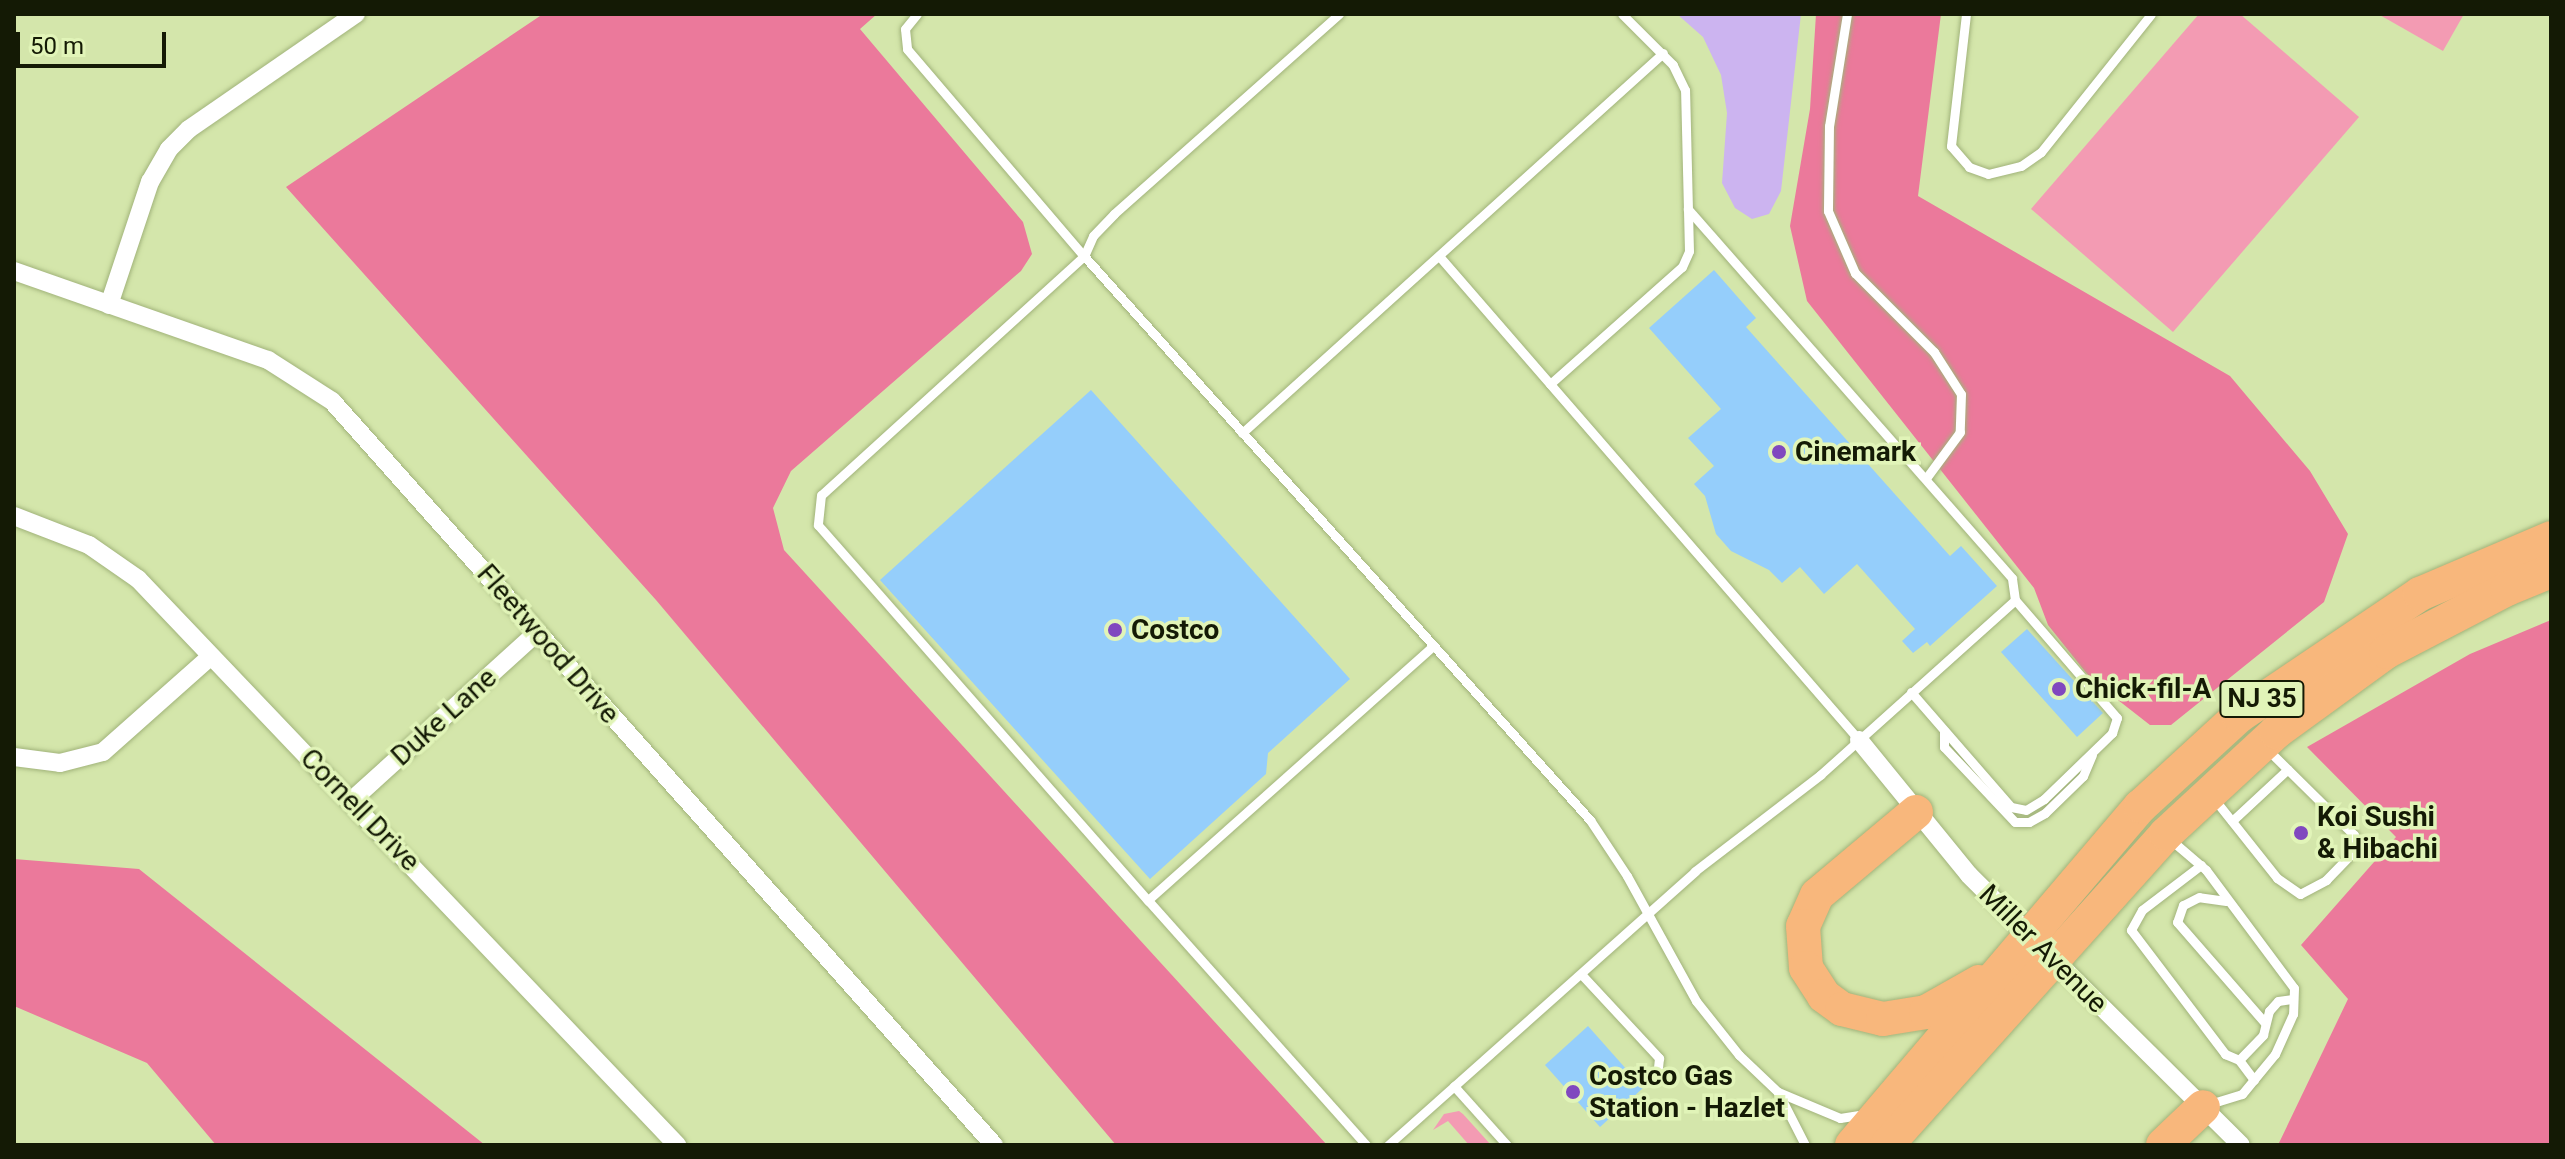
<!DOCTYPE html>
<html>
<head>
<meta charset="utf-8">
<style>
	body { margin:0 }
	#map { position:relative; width:2565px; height:1159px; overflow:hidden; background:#d4e6ab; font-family:Roboto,sans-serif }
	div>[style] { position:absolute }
	.green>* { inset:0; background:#f39bb3 }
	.forest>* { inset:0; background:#eb799b }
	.water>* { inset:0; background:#ccb4f0 }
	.building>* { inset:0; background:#95cefb }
	.roads { filter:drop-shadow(0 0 2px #a1b37a) drop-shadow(0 0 2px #a1b37a) }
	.lane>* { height:9px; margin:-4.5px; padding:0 4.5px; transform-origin:4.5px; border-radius:4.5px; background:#fff }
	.street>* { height:18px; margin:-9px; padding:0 9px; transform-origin:9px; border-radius:9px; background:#fff }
	.highway>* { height:34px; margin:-17px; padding:0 17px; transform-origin:17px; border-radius:17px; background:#f8b77c }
	.dots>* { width:22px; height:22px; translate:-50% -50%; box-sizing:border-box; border:4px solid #e1f4b8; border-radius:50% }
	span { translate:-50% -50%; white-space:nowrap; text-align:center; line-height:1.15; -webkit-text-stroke:7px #e1f4b8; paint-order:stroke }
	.shield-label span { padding:2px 6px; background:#e1f4b8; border:2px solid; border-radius:6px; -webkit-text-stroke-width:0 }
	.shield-label { font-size:26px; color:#141a05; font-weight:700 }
	.poi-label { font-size:28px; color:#141a05; font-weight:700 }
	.left { translate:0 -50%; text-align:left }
	.street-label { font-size:28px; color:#141a05 }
	.frame { position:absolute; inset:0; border:16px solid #141a05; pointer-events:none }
	.scale { position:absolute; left:16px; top:32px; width:150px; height:36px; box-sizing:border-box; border:4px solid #141a05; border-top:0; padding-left:10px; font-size:24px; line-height:28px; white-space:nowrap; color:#141a05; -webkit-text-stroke:6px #e1f4b8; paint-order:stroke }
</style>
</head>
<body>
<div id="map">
	<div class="green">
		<div style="clip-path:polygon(2199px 14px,2240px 14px,2359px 117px,2173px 332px,2031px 209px)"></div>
		<div style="clip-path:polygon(2378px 14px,2464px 14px,2443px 51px)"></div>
		<div style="clip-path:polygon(1459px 1111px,1463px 1114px,1491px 1145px,1469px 1145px,1448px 1121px,1433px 1130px,1444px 1114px)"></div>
	</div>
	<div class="forest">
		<div style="clip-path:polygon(543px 14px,877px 14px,860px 29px,1023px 222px,1032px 254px,1021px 271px,791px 471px,773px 508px,784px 550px,1327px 1145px,1116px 1145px,656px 600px,286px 187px)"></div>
		<div style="clip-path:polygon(1816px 14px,1941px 14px,1918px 196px,2230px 376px,2310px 471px,2348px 534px,2324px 602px,2171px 725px,2150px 725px,2091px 679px,2048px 625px,2034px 588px,1807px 301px,1790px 226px,1810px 109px)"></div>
		<div style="clip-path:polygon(2551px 620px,2551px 1145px,2278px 1145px,2348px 999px,2301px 945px,2396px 837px,2307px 747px,2470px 654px)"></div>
		<div style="clip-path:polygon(14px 859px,139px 869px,485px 1145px,216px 1145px,147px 1063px,14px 1006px)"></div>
	</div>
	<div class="water">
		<div style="clip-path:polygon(1677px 14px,1801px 14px,1781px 191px,1769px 214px,1752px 219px,1735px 208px,1722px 183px,1727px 113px,1721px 75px,1703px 37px)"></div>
	</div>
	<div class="building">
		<div style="clip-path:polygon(1714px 270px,1756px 318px,1746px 327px,1950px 556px,1961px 546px,1997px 586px,1930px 646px,1927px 642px,1913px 653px,1902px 641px,1915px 629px,1857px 564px,1824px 594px,1800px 567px,1782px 583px,1769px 570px,1731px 551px,1716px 534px,1705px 496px,1694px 484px,1714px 466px,1688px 438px,1721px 409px,1649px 328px)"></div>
		<div style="clip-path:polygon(1091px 390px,1350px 679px,1268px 753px,1266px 774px,1150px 879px,880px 580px)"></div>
		<div style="clip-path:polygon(2027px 629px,2103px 713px,2077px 737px,2001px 652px)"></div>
		<div style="clip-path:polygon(1588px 1026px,1643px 1088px,1600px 1127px,1545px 1065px)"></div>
	</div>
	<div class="roads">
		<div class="lane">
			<div style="left:917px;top:14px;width:19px;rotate:129deg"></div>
			<div style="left:905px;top:29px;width:20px;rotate:84deg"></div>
			<div style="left:907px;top:49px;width:272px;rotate:49.5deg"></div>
			<div style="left:1084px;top:256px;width:355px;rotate:137.7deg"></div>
			<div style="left:821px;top:495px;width:30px;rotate:96deg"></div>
			<div style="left:818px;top:525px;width:500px;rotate:48.7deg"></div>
			<div style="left:1339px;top:14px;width:301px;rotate:138.4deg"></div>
			<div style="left:1114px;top:214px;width:30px;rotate:134deg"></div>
			<div style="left:1093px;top:236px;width:22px;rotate:114deg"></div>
			<div style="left:1084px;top:256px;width:758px;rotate:48.1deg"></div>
			<div style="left:1590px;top:820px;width:67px;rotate:56.5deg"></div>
			<div style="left:1627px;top:876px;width:143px;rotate:61.1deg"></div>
			<div style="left:1696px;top:1001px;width:69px;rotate:51.5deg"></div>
			<div style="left:1739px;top:1055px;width:54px;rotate:43.5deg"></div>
			<div style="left:1778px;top:1092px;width:59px;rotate:63deg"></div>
			<div style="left:1847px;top:14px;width:113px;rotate:99.1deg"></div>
			<div style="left:1829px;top:126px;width:85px;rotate:90.7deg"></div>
			<div style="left:1828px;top:211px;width:68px;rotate:66.5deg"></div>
			<div style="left:1855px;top:273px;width:112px;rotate:45deg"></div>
			<div style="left:1934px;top:352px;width:50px;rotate:57.3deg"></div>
			<div style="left:1961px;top:394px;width:38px;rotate:92deg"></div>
			<div style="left:1960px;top:432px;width:56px;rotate:126.3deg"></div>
			<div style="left:1966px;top:14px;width:133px;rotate:96.5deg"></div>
			<div style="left:1951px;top:146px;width:28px;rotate:49deg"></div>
			<div style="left:1969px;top:167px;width:20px;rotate:20deg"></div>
			<div style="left:1988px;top:174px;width:34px;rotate:-14deg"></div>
			<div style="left:2021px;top:166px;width:24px;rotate:-35deg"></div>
			<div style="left:2041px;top:152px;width:176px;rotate:-51.4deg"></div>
			<div style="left:1439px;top:256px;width:641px;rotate:49.05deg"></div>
			<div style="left:1550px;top:384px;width:176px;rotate:-41.6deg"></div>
			<div style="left:1682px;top:267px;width:17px;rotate:-66deg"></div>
			<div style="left:1689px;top:251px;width:161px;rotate:-91.4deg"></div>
			<div style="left:1685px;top:90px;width:28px;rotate:-116deg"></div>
			<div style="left:1673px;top:65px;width:72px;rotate:-135deg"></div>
			<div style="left:1242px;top:433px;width:567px;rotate:-42.07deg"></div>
			<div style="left:1911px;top:692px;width:152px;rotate:49deg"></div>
			<div style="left:2011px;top:807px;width:15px;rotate:11deg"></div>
			<div style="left:2026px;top:810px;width:21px;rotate:-31deg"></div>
			<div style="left:2044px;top:799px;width:95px;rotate:-44.1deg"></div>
			<div style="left:2112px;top:733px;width:16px;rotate:-72deg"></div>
			<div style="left:2117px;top:718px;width:156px;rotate:-130.8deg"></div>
			<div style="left:1944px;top:731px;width:16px;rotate:90deg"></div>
			<div style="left:1944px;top:747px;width:103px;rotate:46.6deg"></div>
			<div style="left:2015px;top:822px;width:14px"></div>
			<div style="left:2029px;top:822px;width:18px;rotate:-29deg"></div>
			<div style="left:2045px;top:813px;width:53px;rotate:-44.2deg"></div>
			<div style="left:2083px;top:776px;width:23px;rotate:-67deg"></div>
			<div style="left:2215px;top:800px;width:100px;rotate:51.5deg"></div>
			<div style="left:2277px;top:878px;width:28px;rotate:35deg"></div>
			<div style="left:2300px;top:894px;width:30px;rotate:-28deg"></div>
			<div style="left:2326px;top:880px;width:33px;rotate:-46deg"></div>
			<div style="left:2349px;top:856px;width:22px;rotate:-77deg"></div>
			<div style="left:2354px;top:835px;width:122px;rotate:-135.3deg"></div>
			<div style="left:2232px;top:821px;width:76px;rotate:-42.9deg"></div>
			<div style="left:2171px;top:840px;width:46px;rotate:40.6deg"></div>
			<div style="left:2206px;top:870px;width:147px;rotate:53.3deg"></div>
			<div style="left:2294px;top:988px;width:26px;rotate:92deg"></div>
			<div style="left:2293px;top:1014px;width:44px;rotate:114.2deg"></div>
			<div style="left:2275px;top:1054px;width:52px;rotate:129.5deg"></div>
			<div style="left:2242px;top:1094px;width:34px;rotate:163deg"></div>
			<div style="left:2201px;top:865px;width:74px;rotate:142.7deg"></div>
			<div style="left:2142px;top:910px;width:23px;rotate:119deg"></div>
			<div style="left:2131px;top:930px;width:156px;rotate:52.8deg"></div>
			<div style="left:2225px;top:1054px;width:15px;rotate:23deg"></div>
			<div style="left:2239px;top:1060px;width:25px;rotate:53deg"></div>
			<div style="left:2226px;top:901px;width:27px;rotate:-172deg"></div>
			<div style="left:2199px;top:897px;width:18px;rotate:153deg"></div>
			<div style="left:2183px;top:905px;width:18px;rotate:109deg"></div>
			<div style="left:2177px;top:922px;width:134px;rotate:48.9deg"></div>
			<div style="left:1581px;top:974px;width:115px;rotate:47.1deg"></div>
			<div style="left:1659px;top:1058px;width:10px;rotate:96deg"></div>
			<div style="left:2239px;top:1060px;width:35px;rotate:-46deg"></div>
			<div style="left:2263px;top:1035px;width:25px;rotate:-76deg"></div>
			<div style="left:2269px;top:1011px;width:13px;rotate:-48deg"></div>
			<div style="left:2278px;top:1001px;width:15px;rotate:-8deg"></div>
			<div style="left:1454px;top:1086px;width:79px;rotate:48.1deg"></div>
			<div style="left:1778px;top:1092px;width:67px;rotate:22.8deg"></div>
			<div style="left:1840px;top:1118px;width:24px;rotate:-9deg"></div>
			<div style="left:1366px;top:1145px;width:328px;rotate:-131.7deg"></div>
			<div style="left:1148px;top:900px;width:380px;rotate:-41.7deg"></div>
			<div style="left:1388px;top:1145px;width:411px;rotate:-41.7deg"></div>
			<div style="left:1695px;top:871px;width:158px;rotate:-37.5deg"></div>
			<div style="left:1820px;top:775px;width:262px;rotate:-41.9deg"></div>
			<div style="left:2015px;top:600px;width:22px;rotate:-98deg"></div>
			<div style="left:2012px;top:578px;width:491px;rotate:-131.3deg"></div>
		</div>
		<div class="street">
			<div style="left:14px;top:271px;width:269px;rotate:19.3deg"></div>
			<div style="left:268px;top:360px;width:76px;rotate:32.6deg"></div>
			<div style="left:332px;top:401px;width:996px;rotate:48.34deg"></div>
			<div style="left:109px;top:305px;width:130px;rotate:-71.6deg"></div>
			<div style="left:150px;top:182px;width:38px;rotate:-60deg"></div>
			<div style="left:169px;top:149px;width:28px;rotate:-45deg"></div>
			<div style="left:189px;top:129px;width:203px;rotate:-34.6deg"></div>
			<div style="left:14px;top:516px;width:80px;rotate:21.1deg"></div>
			<div style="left:89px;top:545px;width:60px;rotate:34.8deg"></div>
			<div style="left:138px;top:579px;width:782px;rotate:46.4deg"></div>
			<div style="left:1859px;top:740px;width:174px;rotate:50.8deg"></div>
			<div style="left:1969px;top:875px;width:383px;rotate:44.8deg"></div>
			<div style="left:14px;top:757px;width:46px;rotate:7.4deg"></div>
			<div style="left:60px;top:763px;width:44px;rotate:-14.3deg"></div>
			<div style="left:103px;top:752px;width:144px;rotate:-41.6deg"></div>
			<div style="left:351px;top:801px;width:250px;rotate:-42.2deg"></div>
		</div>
		<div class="highway">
			<div style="left:1916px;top:812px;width:129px;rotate:140deg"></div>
			<div style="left:1817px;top:895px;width:34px;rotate:114deg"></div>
			<div style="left:1803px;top:926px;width:42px;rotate:85.9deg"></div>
			<div style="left:1806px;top:968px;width:33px;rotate:57deg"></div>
			<div style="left:1824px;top:996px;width:22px;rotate:36deg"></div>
			<div style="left:1842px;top:1009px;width:42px;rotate:13.7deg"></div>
			<div style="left:1883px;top:1019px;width:44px;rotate:-9.2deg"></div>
			<div style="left:1926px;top:1012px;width:61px;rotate:-29.5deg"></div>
			<div style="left:1852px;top:1145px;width:445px;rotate:-49.6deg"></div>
			<div style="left:2141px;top:806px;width:133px;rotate:-42.6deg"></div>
			<div style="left:2239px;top:716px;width:218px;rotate:-34deg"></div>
			<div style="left:2420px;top:594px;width:142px;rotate:-23.1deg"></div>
			<div style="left:1887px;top:1145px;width:418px;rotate:-48.1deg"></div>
			<div style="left:2166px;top:834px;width:150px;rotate:-42.8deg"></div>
			<div style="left:2276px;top:732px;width:136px;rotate:-36deg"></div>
			<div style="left:2386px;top:652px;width:136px;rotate:-27.5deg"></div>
			<div style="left:2507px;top:589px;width:48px;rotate:-22.2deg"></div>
			<div style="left:2163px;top:1145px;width:55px;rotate:-43.5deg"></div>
		</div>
	</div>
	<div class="dots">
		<div style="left:1779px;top:452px;background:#8048bf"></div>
		<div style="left:1115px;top:630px;background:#8048bf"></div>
		<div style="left:2059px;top:689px;background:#8048bf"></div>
		<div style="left:2301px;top:833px;background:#8048bf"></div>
		<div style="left:1573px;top:1092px;background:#8048bf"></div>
	</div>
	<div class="shield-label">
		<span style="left:2262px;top:699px">NJ 35</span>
	</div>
	<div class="poi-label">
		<span class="left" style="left:1795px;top:452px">Cinemark</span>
		<span class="left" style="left:1131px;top:630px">Costco</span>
		<span class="left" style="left:2075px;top:689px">Chick-fil-A</span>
		<span class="left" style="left:2317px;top:833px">Koi Sushi<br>&amp; Hibachi</span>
		<span class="left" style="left:1589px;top:1092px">Costco Gas<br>Station - Hazlet</span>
	</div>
	<div class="street-label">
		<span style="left:548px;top:644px;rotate:49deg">Fleetwood Drive</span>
		<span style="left:444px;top:717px;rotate:-42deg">Duke Lane</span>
		<span style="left:360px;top:810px;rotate:46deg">Cornell Drive</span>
		<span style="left:2043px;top:949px;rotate:45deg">Miller Avenue</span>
	</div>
	<div class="frame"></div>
	<div class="scale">50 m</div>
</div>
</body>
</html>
